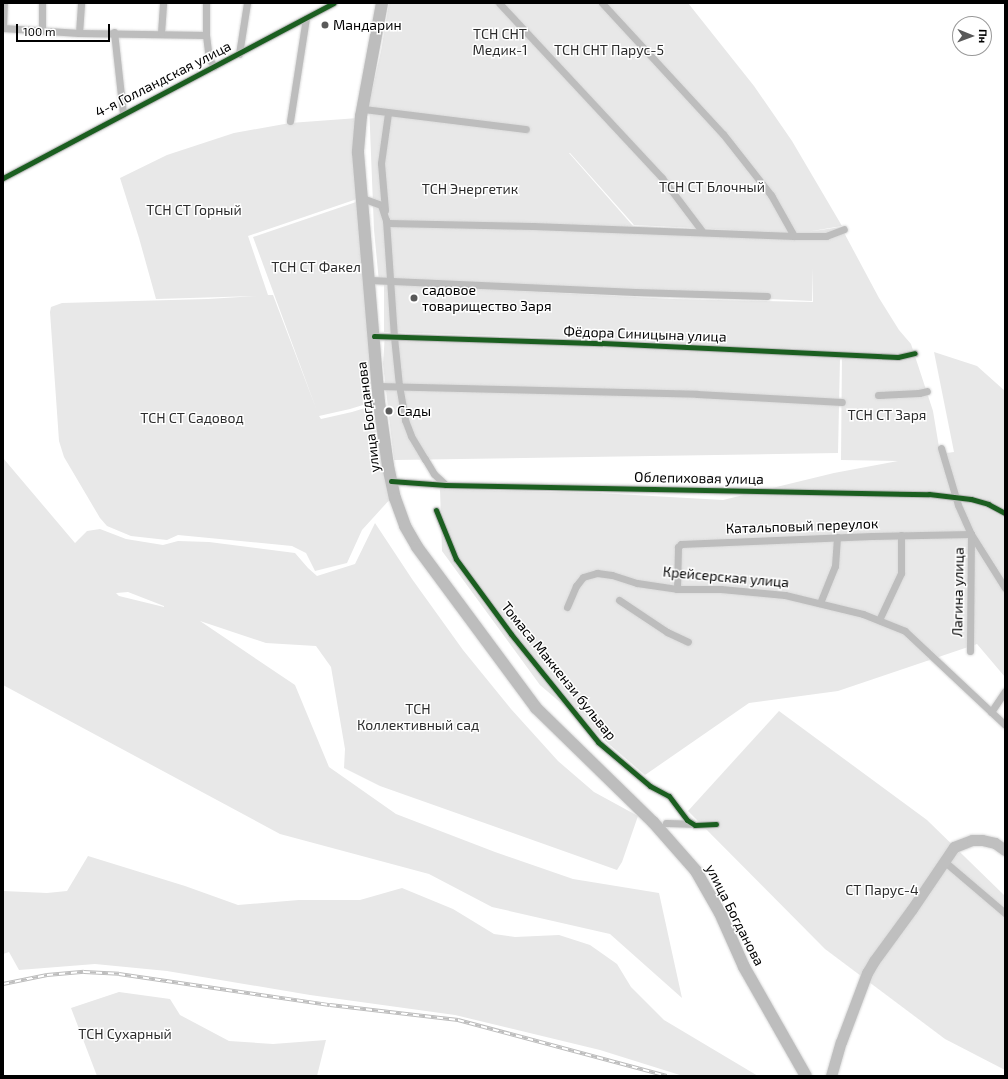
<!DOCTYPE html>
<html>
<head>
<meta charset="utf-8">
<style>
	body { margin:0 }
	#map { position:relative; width:1008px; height:1079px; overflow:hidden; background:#fff; font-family:"Exo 2",sans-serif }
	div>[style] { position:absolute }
	.green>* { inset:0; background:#e8e8e8 }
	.roads { filter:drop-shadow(0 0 1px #dbdbdb) drop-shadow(0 0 1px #dbdbdb) }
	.street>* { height:7px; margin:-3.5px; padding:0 3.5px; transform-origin:3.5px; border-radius:3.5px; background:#bdbdbd }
	.secondary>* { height:11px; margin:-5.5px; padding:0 5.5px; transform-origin:5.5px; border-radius:5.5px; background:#bfbfbf }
	.primary>* { height:12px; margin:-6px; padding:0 6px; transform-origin:6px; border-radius:6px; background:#bdbdbd }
	.rail>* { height:3.5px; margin-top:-1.75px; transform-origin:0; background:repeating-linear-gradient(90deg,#fff 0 6px,#bdbdbd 0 12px); box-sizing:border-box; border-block:1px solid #bdbdbd }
	.cycleway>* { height:5px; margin:-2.5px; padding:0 2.5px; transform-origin:2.5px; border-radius:2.5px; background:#1b5e20 }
	.dots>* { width:11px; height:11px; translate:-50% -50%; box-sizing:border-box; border:2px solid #fff; border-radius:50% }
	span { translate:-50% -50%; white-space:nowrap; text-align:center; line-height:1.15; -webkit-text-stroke:3px #fff; paint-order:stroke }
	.poi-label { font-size:14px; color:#000 }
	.left { translate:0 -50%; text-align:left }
	.park-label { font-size:14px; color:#2c2c2c }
	.street-label { font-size:14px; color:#000 }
	.frame { position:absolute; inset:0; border:4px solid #000; pointer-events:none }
	.north { position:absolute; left:952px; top:16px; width:40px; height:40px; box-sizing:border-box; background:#fff; border:1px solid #999; border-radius:50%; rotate:91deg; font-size:11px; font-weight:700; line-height:16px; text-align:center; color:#000 }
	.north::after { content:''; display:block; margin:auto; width:14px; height:18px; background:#595959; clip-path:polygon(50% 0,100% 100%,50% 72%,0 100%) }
	.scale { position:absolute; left:16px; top:24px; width:94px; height:18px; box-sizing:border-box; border:2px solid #000; border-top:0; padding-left:5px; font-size:12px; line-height:14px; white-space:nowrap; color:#000; -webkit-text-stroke:3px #fff; paint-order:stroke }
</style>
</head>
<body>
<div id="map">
	<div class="green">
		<div style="clip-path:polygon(evenodd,389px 3px,688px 3px,754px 86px,792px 141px,842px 226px,806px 232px,841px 227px,879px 298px,899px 330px,911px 344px,933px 411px,939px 447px,939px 454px,954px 452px,934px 352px,977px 366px,1005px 391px,1005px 677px,977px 644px,838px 691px,749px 703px,645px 775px,540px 685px,442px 551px,440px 489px,599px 493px,723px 500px,834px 473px,898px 461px,841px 460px,842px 352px,601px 339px,384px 332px,384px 284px,673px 299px,813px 302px,812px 268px,812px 301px,379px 282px,374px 230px,369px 104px,381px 51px,389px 3px,569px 153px,570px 153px,634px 225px,791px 233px,633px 226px,569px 153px)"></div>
		<div style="clip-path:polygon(358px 118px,357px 199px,248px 236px,268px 295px,273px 295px,317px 411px,253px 237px,359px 201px,376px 401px,350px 409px,319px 416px,321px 419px,352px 412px,378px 404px,392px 497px,362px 530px,347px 563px,315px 571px,306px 553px,292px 546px,178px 535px,167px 540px,131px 536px,107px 526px,100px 518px,64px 457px,59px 441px,50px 312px,51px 307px,62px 303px,208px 299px,256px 296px,156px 299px,139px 238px,120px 178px,167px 155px,234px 133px,290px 123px)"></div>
		<div style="clip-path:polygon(385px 334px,840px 357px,838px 453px,394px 460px,383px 364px)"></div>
		<div style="clip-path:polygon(evenodd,3px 458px,75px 543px,87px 531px,100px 529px,126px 539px,163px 545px,178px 541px,209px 542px,295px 553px,308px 568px,317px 576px,355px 564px,375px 523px,412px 579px,463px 650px,511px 709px,558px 761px,594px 792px,638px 816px,622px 862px,617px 870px,380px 786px,344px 768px,345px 749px,331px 667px,316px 646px,266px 643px,200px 621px,295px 685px,329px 767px,396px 814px,495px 852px,573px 879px,659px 893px,682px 998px,610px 934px,492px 907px,429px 874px,280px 834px,3px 685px,3px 458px,128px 592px,164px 606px,164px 607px,119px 596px,116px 593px,128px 592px)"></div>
		<div style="clip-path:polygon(779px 711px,927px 820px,1005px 896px,1005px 1070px,945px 1039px,825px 949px,688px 811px)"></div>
		<div style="clip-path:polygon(88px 856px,185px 886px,238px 905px,299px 900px,360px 900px,402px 888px,453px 909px,494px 934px,515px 937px,559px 935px,590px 945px,617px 964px,631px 987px,664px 1020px,758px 1076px,683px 1076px,600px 1050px,455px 1015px,310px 995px,167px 971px,95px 964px,19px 970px,9px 952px,3px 954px,3px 891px,47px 893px,67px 891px)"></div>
		<div style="clip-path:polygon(119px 992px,170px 999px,180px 1015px,229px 1041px,273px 1044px,326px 1040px,317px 1076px,97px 1076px,71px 1008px)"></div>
	</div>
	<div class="roads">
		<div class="street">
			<div style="left:206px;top:3px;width:32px;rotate:90deg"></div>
			<div style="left:206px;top:35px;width:24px;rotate:83deg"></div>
			<div style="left:209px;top:59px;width:9px;rotate:54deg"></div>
			<div style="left:499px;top:3px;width:239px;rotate:47deg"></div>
			<div style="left:662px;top:178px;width:66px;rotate:53deg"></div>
			<div style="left:602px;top:3px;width:178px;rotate:47.3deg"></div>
			<div style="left:723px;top:134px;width:78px;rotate:51.8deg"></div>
			<div style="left:771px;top:195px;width:47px;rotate:60.7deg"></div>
			<div style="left:3px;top:28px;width:76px;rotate:3.8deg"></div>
			<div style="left:79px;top:33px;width:127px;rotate:0.9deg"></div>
			<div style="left:3px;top:28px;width:25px;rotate:-88deg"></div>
			<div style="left:42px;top:30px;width:27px;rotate:-90deg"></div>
			<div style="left:114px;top:32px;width:81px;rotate:83.7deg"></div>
			<div style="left:79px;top:33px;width:30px;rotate:-86deg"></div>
			<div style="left:161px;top:33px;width:30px;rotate:-86deg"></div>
			<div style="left:239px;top:54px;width:52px;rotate:-81.1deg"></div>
			<div style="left:363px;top:109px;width:164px;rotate:7deg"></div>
			<div style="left:290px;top:121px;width:104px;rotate:-81.2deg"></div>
			<div style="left:3px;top:178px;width:374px;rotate:-27.9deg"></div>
			<div style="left:362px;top:198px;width:20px;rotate:20deg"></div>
			<div style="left:381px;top:205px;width:19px;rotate:72deg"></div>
			<div style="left:387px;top:223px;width:146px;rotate:1.2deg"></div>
			<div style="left:533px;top:226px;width:261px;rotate:2.2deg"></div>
			<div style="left:794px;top:236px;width:32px"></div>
			<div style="left:826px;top:236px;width:19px;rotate:-21deg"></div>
			<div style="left:385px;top:210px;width:47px;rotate:-94.9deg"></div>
			<div style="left:381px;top:163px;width:50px;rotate:-82deg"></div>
			<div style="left:386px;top:220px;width:117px;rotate:86.1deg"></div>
			<div style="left:394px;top:337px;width:48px;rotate:84.1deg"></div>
			<div style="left:399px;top:385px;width:36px;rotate:80deg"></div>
			<div style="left:405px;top:420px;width:17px;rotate:69deg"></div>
			<div style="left:411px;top:436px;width:27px;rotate:59deg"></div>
			<div style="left:425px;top:459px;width:17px;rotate:59deg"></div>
			<div style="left:434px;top:474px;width:16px;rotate:43deg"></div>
			<div style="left:370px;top:280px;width:266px;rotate:2.6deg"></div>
			<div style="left:636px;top:292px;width:131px;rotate:1.7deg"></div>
			<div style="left:374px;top:336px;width:228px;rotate:1.8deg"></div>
			<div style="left:602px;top:343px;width:296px;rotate:2.7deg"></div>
			<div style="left:898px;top:357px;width:17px;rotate:-13deg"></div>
			<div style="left:378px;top:386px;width:319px;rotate:1.4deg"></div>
			<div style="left:697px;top:394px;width:145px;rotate:3.2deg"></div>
			<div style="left:878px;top:395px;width:41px;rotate:-2.8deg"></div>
			<div style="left:919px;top:393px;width:8px;rotate:-14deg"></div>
			<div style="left:941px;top:448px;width:59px;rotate:73.4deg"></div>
			<div style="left:958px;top:505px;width:32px;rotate:66deg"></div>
			<div style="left:971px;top:534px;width:64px;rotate:57.8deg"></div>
			<div style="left:391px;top:481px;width:55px;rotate:4.2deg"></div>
			<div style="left:446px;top:485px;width:483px;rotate:1.1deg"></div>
			<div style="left:929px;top:494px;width:42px;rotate:6.8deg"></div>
			<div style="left:971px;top:499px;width:18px;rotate:16deg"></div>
			<div style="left:988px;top:504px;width:19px;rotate:28deg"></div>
			<div style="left:436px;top:510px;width:53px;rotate:67.8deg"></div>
			<div style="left:456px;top:559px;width:93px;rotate:53.7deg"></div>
			<div style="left:511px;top:634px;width:139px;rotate:51.1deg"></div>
			<div style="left:598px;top:742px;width:68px;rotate:40.2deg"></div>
			<div style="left:650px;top:786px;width:21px;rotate:28deg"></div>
			<div style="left:669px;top:796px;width:30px;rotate:53deg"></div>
			<div style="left:687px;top:820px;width:9px;rotate:32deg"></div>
			<div style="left:695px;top:825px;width:21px;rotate:-3deg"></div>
			<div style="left:677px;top:589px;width:42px;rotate:-88.6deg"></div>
			<div style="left:678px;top:547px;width:4px;rotate:-45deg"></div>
			<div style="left:681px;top:544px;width:191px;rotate:-2.4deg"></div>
			<div style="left:872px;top:536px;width:99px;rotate:-1.2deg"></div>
			<div style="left:971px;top:534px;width:117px;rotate:90.5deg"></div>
			<div style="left:619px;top:600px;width:58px;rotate:33.7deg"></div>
			<div style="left:667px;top:632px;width:23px;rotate:25deg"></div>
			<div style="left:820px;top:603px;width:40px;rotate:-68deg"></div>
			<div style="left:835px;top:566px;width:29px;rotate:-86deg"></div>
			<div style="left:567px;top:607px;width:23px;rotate:-67deg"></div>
			<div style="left:576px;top:586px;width:11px;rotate:-52deg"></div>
			<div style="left:583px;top:577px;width:15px;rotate:-16deg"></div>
			<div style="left:597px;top:573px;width:15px;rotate:8deg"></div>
			<div style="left:612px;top:575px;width:26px;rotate:18deg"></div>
			<div style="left:637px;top:583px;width:40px;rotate:8.5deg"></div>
			<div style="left:677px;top:589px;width:44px"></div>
			<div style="left:721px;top:589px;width:64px;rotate:5.4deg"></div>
			<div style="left:785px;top:595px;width:80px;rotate:13.7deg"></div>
			<div style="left:863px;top:614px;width:45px;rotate:22deg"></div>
			<div style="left:905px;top:631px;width:137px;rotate:43.2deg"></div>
			<div style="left:879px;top:620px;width:52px;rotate:-64.9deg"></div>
			<div style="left:901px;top:573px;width:38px;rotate:-90deg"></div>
			<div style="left:991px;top:712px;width:25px;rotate:-56deg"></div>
			<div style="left:666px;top:823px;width:25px;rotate:2deg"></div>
			<div style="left:945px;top:862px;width:79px;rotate:40.4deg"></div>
		</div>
		<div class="secondary">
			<div style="left:831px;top:1076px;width:35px;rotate:-74deg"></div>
			<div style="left:841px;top:1042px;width:74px;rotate:-69.4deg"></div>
			<div style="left:867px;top:973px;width:14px;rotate:-60deg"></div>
			<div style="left:874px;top:961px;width:64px;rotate:-53.8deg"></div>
			<div style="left:912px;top:909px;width:75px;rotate:-55.9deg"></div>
			<div style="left:954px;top:847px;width:19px;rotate:-21deg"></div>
			<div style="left:972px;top:840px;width:10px"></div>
			<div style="left:982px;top:840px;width:13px;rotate:13deg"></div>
			<div style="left:995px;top:843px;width:12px;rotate:35deg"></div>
		</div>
		<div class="primary">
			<div style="left:382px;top:3px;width:115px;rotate:100.5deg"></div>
			<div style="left:361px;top:116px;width:37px;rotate:95deg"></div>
			<div style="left:358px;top:153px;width:250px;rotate:85.2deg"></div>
			<div style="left:379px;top:402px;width:65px;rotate:82deg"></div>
			<div style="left:388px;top:466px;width:33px;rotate:78deg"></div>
			<div style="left:395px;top:498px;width:30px;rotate:70deg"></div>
			<div style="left:405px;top:526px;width:24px;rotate:60deg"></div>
			<div style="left:417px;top:547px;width:200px;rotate:53.5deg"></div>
			<div style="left:536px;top:708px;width:163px;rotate:44.3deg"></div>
			<div style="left:653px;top:822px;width:65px;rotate:48.7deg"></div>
			<div style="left:696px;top:871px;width:48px;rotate:60.3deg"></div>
			<div style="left:720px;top:913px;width:59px;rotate:66deg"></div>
			<div style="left:744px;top:967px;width:125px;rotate:60.4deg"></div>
		</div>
	</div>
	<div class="rail">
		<div style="left:3px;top:984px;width:45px;rotate:-11.6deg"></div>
		<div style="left:47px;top:975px;width:37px;rotate:-5deg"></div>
		<div style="left:84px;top:972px;width:35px;rotate:3deg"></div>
		<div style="left:119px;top:974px;width:213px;rotate:8.4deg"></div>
		<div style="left:330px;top:1005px;width:129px;rotate:6.7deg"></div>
		<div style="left:458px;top:1020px;width:216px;rotate:15deg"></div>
	</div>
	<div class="cycleway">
		<div style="left:3px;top:178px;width:374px;rotate:-27.9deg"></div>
		<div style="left:374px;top:336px;width:228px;rotate:1.8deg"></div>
		<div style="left:602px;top:343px;width:296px;rotate:2.7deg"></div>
		<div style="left:898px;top:357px;width:17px;rotate:-13deg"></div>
		<div style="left:391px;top:481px;width:55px;rotate:4.2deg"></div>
		<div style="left:446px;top:485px;width:483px;rotate:1.1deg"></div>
		<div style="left:929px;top:494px;width:42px;rotate:6.8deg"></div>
		<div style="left:971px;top:499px;width:18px;rotate:16deg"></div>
		<div style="left:988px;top:504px;width:19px;rotate:28deg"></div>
		<div style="left:436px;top:510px;width:53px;rotate:67.8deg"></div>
		<div style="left:456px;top:559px;width:93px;rotate:53.7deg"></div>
		<div style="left:511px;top:634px;width:139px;rotate:51.1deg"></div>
		<div style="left:598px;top:742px;width:68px;rotate:40.2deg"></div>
		<div style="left:650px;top:786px;width:21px;rotate:28deg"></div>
		<div style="left:669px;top:796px;width:30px;rotate:53deg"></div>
		<div style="left:687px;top:820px;width:9px;rotate:32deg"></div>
		<div style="left:695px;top:825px;width:21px;rotate:-3deg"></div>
	</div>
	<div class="dots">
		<div style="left:325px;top:25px;background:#595959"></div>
		<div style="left:414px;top:298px;background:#595959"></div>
		<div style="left:389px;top:411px;background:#595959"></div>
	</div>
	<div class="poi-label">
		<span class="left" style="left:333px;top:25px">Мандарин</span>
		<span class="left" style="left:422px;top:298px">садовое<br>товарищество Заря</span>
		<span class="left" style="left:397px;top:411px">Сады</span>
	</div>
	<div class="park-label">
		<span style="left:500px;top:42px">ТСН СНТ<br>Медик-1</span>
		<span style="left:609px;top:50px">ТСН СНТ Парус-5</span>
		<span style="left:712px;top:187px">ТСН СТ Блочный</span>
		<span style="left:470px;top:189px">ТСН Энергетик</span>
		<span style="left:194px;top:210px">ТСН СТ Горный</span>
		<span style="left:316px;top:267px">ТСН СТ Факел</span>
		<span style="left:887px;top:415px">ТСН СТ Заря</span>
		<span style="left:192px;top:418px">ТСН СТ Садовод</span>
		<span style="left:418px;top:717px">ТСН<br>Коллективный сад</span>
		<span style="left:882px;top:890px">СТ Парус-4</span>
		<span style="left:125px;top:1034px">ТСН Сухарный</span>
	</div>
	<div class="street-label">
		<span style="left:163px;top:79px;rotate:-27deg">4-я Голландская улица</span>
		<span style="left:645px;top:334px;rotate:2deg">Фёдора Синицына улица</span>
		<span style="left:368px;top:417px;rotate:-97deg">улица Богданова</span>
		<span style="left:699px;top:478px;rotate:1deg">Облепиховая улица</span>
		<span style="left:802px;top:526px;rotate:-2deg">Катальповый переулок</span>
		<span style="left:726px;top:577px;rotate:5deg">Крейсерская улица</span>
		<span style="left:958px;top:592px;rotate:-89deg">Лагина улица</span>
		<span style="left:559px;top:671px;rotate:51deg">Томаса Маккензи бульвар</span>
		<span style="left:735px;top:915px;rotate:63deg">улица Богданова</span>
	</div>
	<div class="frame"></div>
	<div class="north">Пн</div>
	<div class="scale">100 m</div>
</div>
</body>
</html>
